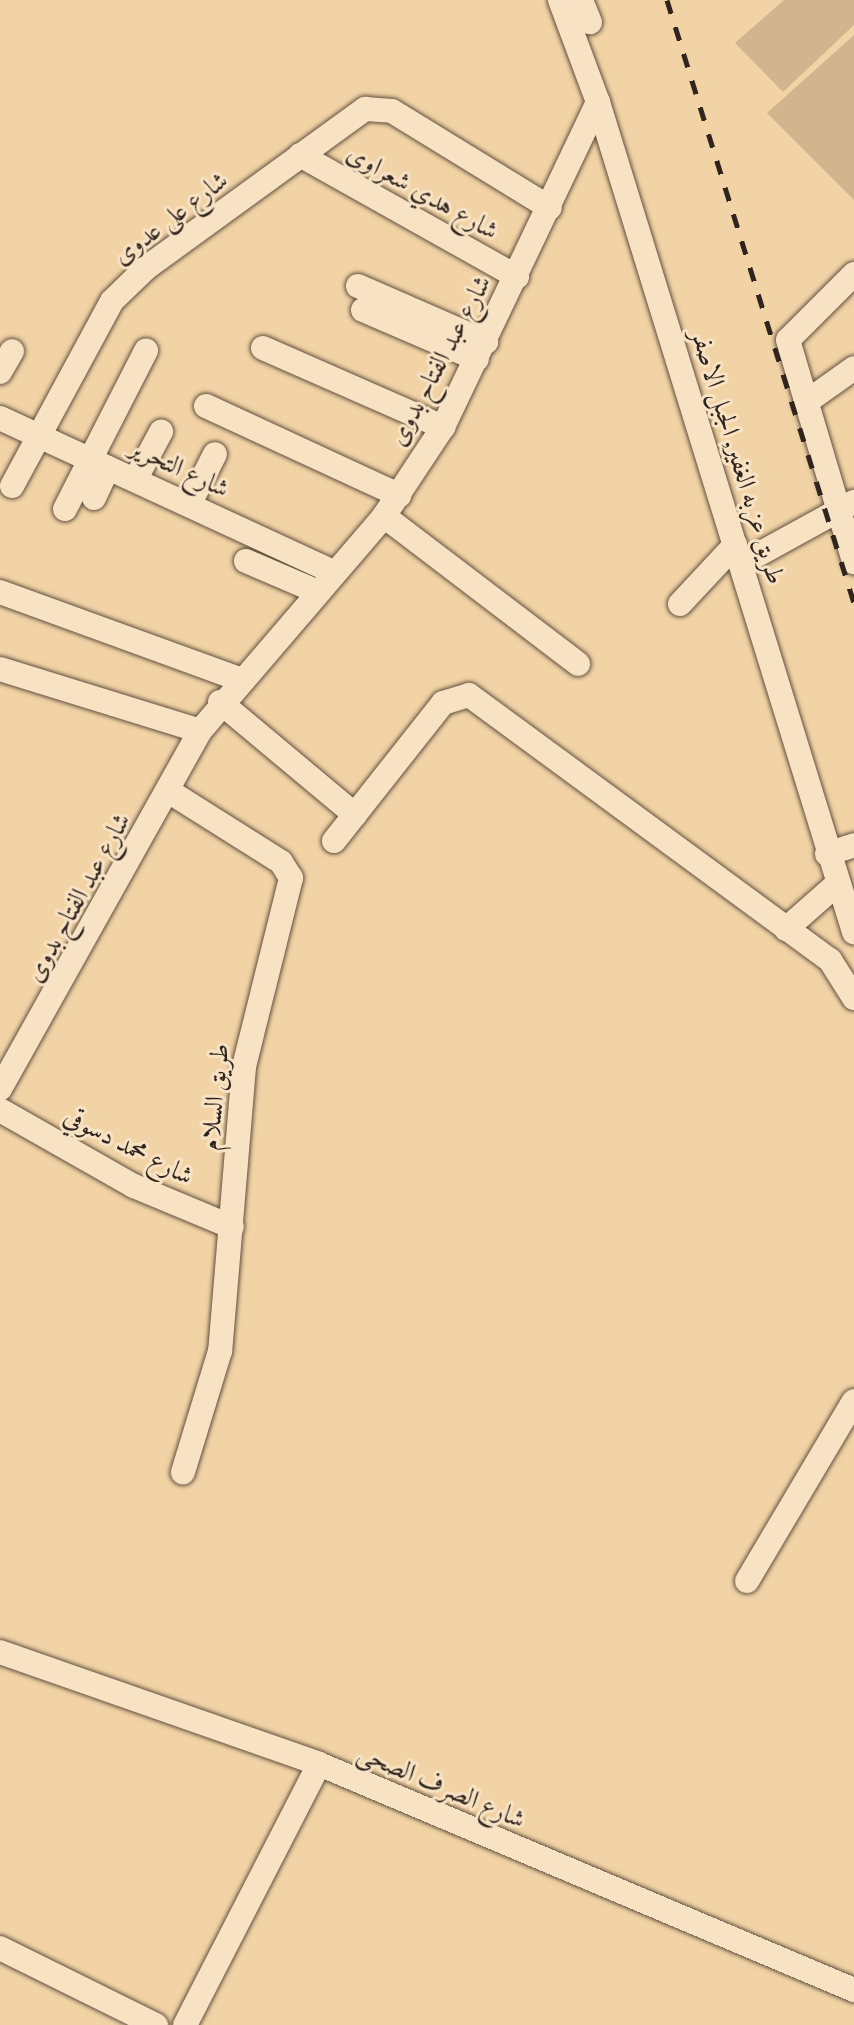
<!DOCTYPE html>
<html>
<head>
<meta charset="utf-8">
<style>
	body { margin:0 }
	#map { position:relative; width:854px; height:2025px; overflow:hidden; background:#f2d3a5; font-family:"Libre Bodoni",Amiri,serif }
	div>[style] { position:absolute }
	.green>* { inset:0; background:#d1b58e }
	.roads { filter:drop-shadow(0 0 2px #605040) drop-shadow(0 0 2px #605040) }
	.minor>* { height:24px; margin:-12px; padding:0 12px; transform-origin:12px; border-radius:12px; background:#f7e2c4 }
	.rail>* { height:5px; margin-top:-2.5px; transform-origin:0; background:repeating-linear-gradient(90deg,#30251e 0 14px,transparent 0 28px) }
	span { translate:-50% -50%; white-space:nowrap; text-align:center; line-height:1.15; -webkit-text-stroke:6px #f7e2c4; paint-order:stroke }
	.street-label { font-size:26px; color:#30251e }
</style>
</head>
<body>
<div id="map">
	<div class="green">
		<div style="clip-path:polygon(784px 0,854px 0,854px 25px,783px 92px,735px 43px)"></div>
		<div style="clip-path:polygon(854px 35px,854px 200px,767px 113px)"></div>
	</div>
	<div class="roads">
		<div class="minor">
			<div style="left:560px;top:0;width:109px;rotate:69.6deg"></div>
			<div style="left:598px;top:102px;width:869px;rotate:72.86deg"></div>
			<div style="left:581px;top:0;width:24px;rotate:68deg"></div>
			<div style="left:300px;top:155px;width:249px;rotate:29.3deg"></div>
			<div style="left:854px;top:274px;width:93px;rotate:135deg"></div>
			<div style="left:788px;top:340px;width:232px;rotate:73.4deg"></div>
			<div style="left:358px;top:286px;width:140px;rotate:23.6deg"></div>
			<div style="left:363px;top:310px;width:124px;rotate:23.3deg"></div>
			<div style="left:263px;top:348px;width:197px;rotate:23.7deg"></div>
			<div style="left:0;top:372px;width:24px;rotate:-60deg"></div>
			<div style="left:805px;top:403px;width:60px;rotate:-35.5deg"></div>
			<div style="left:206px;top:406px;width:213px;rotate:24.8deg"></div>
			<div style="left:0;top:418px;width:368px;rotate:24.8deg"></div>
			<div style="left:135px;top:480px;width:55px;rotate:-61.6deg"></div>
			<div style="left:12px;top:486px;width:210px;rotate:-61.6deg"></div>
			<div style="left:112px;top:301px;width:47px;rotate:-44.1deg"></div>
			<div style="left:146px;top:268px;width:271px;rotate:-36deg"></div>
			<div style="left:365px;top:109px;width:27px;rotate:4deg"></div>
			<div style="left:392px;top:111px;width:185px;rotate:31.5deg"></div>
			<div style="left:94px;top:498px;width:33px;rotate:-65deg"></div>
			<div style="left:189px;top:505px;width:57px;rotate:-63deg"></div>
			<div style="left:65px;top:509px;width:178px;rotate:-62.9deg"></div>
			<div style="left:384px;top:516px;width:244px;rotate:37.3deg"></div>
			<div style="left:246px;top:561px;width:76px;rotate:23.2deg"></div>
			<div style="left:741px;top:564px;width:129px;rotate:-28.8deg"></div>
			<div style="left:0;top:592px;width:254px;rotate:20deg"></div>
			<div style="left:680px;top:604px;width:81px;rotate:-47deg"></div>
			<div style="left:0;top:669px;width:209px;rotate:17.2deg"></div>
			<div style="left:220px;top:702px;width:176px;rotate:39.9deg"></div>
			<div style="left:170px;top:792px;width:131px;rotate:32.2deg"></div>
			<div style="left:281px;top:862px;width:19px;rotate:58deg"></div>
			<div style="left:291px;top:878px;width:195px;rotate:104deg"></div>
			<div style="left:244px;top:1067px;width:285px;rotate:94.8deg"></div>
			<div style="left:220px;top:1351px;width:127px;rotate:107deg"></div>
			<div style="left:334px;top:841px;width:176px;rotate:-51.7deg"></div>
			<div style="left:443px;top:703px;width:27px;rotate:-17deg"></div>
			<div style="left:469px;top:695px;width:448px;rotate:36.3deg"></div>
			<div style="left:830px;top:960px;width:45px;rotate:57.7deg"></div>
			<div style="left:827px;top:854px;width:28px;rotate:-18deg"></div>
			<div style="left:786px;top:929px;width:68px;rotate:-41.4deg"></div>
			<div style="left:0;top:1089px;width:410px;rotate:-60.8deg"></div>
			<div style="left:200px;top:731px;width:283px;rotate:-49.4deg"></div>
			<div style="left:384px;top:516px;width:107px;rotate:-56.5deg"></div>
			<div style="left:443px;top:427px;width:360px;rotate:-64.5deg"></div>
			<div style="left:0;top:1110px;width:154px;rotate:29.6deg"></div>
			<div style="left:134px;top:1186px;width:106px;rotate:22.7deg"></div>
			<div style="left:747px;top:1581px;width:209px;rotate:-59.3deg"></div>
			<div style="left:0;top:1652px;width:338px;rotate:19.3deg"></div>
			<div style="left:319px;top:1764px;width:581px;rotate:22.9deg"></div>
			<div style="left:0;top:1948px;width:174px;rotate:26.3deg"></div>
			<div style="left:185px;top:2025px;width:293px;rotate:-62.8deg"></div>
		</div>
	</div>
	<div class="rail">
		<div style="left:667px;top:0;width:631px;rotate:72.77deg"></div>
	</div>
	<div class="street-label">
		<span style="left:422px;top:193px;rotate:29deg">شارع هدي شعراوى</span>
		<span style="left:171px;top:219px;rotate:-37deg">شارع على عدوى</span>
		<span style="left:441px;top:361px;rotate:-62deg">شارع عبد الفتاح بدوى</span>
		<span style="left:737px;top:457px;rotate:73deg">طريق عزبه الغفير, الجبل الاصفر</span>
		<span style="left:179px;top:469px;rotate:25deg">شارع التحرير</span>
		<span style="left:79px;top:898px;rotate:-61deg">شارع عبد الفتاح بدوى</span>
		<span style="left:216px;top:1097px;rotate:-84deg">طريق السلام</span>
		<span style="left:128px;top:1147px;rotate:27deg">شارع محمد دسوقي</span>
		<span style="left:441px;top:1787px;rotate:23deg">شارع الصرف الصحى</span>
	</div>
</div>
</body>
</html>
